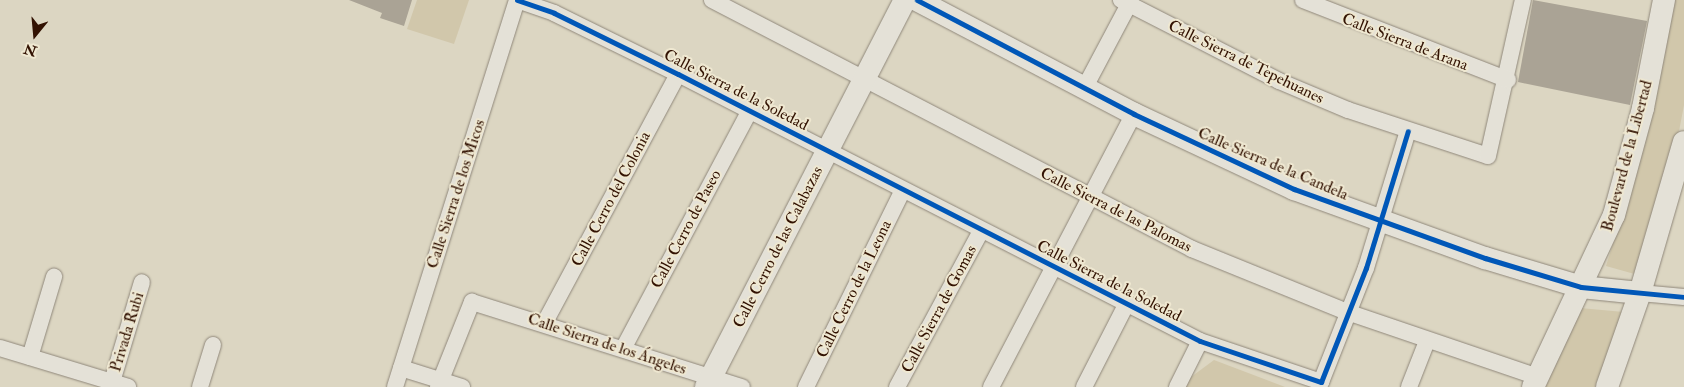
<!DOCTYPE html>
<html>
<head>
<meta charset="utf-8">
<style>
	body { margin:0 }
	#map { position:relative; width:1684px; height:387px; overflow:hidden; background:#dcd6c2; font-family:"IM FELL Double Pica",serif }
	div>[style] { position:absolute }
	.green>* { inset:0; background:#d1c7ab }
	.building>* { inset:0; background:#aaa395 }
	.roads { filter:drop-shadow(0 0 1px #8f877a) drop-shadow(0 0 1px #8f877a) }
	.street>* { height:16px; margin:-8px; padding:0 8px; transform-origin:8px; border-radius:8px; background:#e4e1d7 }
	.secondary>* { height:22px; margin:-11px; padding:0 11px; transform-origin:11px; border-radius:11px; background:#e4e1d7 }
	.cycleway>* { height:5px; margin:-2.5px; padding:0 2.5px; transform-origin:2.5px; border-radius:2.5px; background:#0057b8 }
	span { translate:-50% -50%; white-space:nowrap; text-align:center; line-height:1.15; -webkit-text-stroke:4px #efe8d1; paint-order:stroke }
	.street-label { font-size:16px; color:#321202 }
	.north { position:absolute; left:10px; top:10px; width:50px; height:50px; -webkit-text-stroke:4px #efe8d1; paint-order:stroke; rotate:197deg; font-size:14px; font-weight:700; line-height:20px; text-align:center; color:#321202 }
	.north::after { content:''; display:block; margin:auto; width:18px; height:22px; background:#321202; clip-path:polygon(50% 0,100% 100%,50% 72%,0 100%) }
</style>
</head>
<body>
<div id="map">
	<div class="green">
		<div style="clip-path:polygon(417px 0,469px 0,454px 44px,407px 29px)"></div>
		<div style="clip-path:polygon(1670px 0,1684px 0,1684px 105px,1672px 168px,1638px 275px,1606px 266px,1639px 159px)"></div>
		<div style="clip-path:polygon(1580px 308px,1624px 312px,1595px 387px,1542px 387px)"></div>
		<div style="clip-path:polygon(1214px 360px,1285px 387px,1184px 387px,1187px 380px)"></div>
	</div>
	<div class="building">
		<div style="clip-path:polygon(349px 0,412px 0,404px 26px,380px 18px,382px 13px)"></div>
		<div style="clip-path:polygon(1533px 0,1647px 21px,1630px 105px,1518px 82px)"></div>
	</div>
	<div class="roads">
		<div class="street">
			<div style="left:517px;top:0;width:39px;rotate:19deg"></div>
			<div style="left:554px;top:13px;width:138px;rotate:26.2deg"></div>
			<div style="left:678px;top:74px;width:586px;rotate:27.09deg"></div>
			<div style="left:1200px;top:341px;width:128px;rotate:18.7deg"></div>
			<div style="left:1321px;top:382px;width:123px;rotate:-68.5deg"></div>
			<div style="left:1366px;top:268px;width:143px;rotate:-73deg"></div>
			<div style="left:712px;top:0;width:541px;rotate:27.42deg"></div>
			<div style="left:1192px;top:249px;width:170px;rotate:22.1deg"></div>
			<div style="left:1350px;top:313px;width:199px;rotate:18.8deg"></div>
			<div style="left:1121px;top:0;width:178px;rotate:27.1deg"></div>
			<div style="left:1279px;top:81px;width:75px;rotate:22.8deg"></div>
			<div style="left:1348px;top:110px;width:147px;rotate:18.2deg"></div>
			<div style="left:1488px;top:156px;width:160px;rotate:-77.4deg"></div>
			<div style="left:1303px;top:0;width:220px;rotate:21.3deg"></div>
			<div style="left:1085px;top:87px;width:98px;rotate:-62.1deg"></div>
			<div style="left:1640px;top:293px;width:44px;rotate:5.2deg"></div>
			<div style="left:544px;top:324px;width:284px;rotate:-61.8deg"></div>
			<div style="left:0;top:348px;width:134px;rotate:16.9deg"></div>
			<div style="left:623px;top:349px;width:271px;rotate:-62deg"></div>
			<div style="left:30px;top:357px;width:84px;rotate:-73.3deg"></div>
			<div style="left:401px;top:368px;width:64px;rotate:17.3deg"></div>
			<div style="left:112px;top:382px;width:104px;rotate:-73.3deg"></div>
			<div style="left:200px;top:387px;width:44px;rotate:-72.8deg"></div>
			<div style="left:395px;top:387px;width:406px;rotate:-72.5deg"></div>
			<div style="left:438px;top:387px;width:92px;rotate:-68.2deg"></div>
			<div style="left:472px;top:302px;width:283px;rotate:17.5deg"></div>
			<div style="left:806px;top:387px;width:217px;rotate:-63.8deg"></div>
			<div style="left:897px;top:387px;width:177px;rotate:-61.7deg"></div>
			<div style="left:991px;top:387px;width:308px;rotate:-62.4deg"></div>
			<div style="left:1084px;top:387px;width:92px;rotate:-62.9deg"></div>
			<div style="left:1177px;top:387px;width:51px;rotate:-63.4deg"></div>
			<div style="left:1409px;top:387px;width:49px;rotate:-68.6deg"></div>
		</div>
		<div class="secondary">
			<div style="left:917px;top:0;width:245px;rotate:27.7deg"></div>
			<div style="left:1134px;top:114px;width:177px;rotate:25.1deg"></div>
			<div style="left:1294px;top:189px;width:203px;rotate:19.9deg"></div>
			<div style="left:1485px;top:258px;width:100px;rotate:16.8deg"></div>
			<div style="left:1581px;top:287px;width:59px;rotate:5.8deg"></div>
			<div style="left:706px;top:387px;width:435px;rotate:-62.8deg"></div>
			<div style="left:1533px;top:387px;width:190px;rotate:-64.8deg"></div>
			<div style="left:1614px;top:215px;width:111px;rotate:-74.8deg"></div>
			<div style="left:1643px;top:108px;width:110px;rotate:-79deg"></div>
			<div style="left:1607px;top:387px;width:100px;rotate:-70.7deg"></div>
			<div style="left:1640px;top:293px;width:157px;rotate:-73.8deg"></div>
		</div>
	</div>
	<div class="cycleway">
		<div style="left:517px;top:0;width:39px;rotate:19deg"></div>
		<div style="left:554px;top:13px;width:138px;rotate:26.2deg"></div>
		<div style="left:678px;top:74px;width:586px;rotate:27.09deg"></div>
		<div style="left:1200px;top:341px;width:128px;rotate:18.7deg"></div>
		<div style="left:1321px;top:382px;width:123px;rotate:-68.5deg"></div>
		<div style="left:1366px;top:268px;width:143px;rotate:-73deg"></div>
		<div style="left:917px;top:0;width:245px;rotate:27.7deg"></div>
		<div style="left:1134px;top:114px;width:177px;rotate:25.1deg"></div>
		<div style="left:1294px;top:189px;width:203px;rotate:19.9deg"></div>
		<div style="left:1485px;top:258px;width:100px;rotate:16.8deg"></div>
		<div style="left:1581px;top:287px;width:103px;rotate:5.5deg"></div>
	</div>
	<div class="street-label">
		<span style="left:1405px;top:42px;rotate:21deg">Calle Sierra de Arana</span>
		<span style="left:1246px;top:62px;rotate:26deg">Calle Sierra de Tepehuanes</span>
		<span style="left:736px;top:90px;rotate:27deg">Calle Sierra de la Soledad</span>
		<span style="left:1627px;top:156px;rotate:-75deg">Boulevard de la Libertad</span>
		<span style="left:1273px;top:164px;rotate:23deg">Calle Sierra de la Candela</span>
		<span style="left:456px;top:194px;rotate:-72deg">Calle Sierra de los Micos</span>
		<span style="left:611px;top:199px;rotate:-62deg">Calle Cerro del Colonia</span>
		<span style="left:1116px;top:210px;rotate:27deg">Calle Sierra de las Palomas</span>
		<span style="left:686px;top:229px;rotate:-62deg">Calle Cerro de Paseo</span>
		<span style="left:778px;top:247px;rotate:-63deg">Calle Cerro de las Calabazas</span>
		<span style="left:1109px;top:281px;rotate:27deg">Calle Sierra de la Soledad</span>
		<span style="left:854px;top:289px;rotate:-64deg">Calle Cerro de la Leona</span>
		<span style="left:939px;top:309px;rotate:-62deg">Calle Sierra de Gomas</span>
		<span style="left:127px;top:332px;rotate:-73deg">Privada Rubi</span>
		<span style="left:607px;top:344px;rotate:18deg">Calle Sierra de los Ángeles</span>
	</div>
	<div class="north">N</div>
</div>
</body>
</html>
